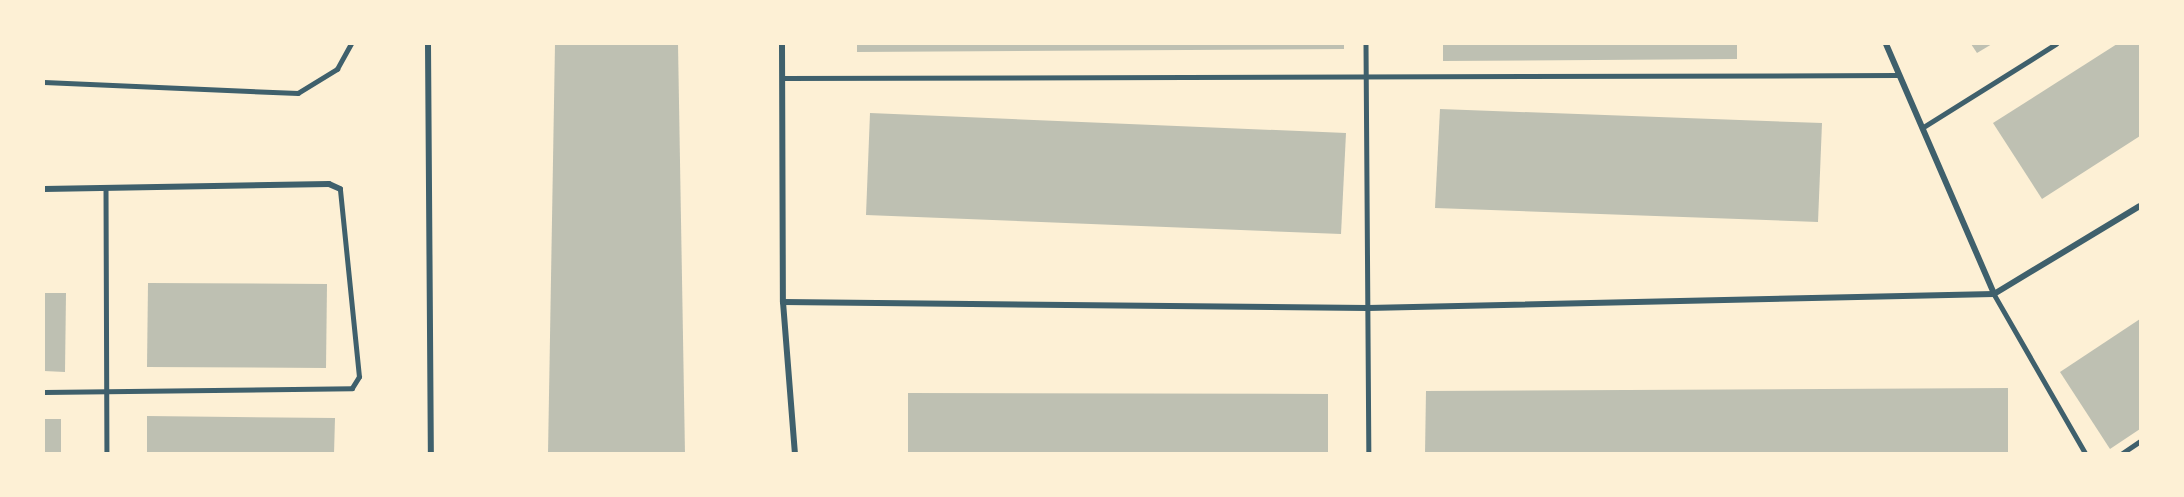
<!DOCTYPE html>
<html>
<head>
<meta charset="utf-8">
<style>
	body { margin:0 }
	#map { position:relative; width:2184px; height:497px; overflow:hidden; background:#fdf0d5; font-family:"Archivo Narrow",sans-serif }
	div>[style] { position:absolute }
	.building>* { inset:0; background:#bec0b2 }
	.service>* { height:4.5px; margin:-2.25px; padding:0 2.25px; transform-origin:2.25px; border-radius:2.25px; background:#3f606c }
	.minor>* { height:6px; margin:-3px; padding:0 3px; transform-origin:3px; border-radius:3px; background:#3f606c }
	span { translate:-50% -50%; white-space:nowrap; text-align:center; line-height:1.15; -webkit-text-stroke:6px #fdf0d5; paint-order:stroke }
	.frame { position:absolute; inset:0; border:45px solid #fdf0d5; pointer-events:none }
</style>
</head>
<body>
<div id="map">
	<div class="building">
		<div style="clip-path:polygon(555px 44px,678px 44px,685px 454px,548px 454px)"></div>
		<div style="clip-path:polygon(857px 44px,1344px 44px,1344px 49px,857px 52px)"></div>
		<div style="clip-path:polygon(1443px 44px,1737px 44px,1737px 59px,1443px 61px)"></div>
		<div style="clip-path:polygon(1971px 44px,1992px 44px,1977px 53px)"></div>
		<div style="clip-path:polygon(2117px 44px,2140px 44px,2140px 136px,2042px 199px,1993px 123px)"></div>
		<div style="clip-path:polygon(1440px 109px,1822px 123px,1818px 222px,1435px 208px)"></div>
		<div style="clip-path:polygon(870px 113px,1346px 133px,1341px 234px,866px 215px)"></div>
		<div style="clip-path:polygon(148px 283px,327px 284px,326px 368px,147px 367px)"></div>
		<div style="clip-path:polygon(44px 293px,66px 293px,65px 372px,44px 371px)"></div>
		<div style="clip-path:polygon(2140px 319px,2140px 429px,2110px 449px,2060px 372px)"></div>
		<div style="clip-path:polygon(2008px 388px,2008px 454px,1425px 454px,1426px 391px)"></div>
		<div style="clip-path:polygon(908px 393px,1328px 394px,1328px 454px,908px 454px)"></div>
		<div style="clip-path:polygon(147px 416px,335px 418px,334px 454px,147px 454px)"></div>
		<div style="clip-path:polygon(44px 419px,61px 419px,61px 454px,44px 454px)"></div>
	</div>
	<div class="service">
		<div style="left:1366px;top:44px;width:410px;rotate:89.6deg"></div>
		<div style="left:784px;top:78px;width:1113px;rotate:-0.15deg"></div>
		<div style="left:44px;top:82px;width:254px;rotate:2.5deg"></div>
		<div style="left:298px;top:93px;width:46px;rotate:-31.6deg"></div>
		<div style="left:337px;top:69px;width:29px;rotate:-61deg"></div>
		<div style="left:1922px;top:128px;width:158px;rotate:-32.1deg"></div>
		<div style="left:106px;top:187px;width:267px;rotate:89.8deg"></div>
		<div style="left:1994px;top:294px;width:185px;rotate:60.1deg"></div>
		<div style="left:44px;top:392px;width:308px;rotate:-0.7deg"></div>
		<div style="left:352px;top:388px;width:13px;rotate:-58deg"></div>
		<div style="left:359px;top:377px;width:189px;rotate:-95.8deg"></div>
		<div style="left:2121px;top:454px;width:23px;rotate:-34deg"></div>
	</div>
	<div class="minor">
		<div style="left:428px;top:44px;width:410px;rotate:89.6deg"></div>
		<div style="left:782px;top:44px;width:258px;rotate:89.8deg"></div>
		<div style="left:783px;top:302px;width:152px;rotate:85.5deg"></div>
		<div style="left:1886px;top:44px;width:272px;rotate:66.6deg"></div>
		<div style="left:44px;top:189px;width:285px;rotate:-1deg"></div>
		<div style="left:329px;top:184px;width:12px;rotate:24deg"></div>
		<div style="left:783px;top:302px;width:585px;rotate:0.59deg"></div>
		<div style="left:1368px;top:308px;width:626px;rotate:-1.28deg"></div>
		<div style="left:1994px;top:294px;width:170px;rotate:-31.1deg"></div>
	</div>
	<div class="frame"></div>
</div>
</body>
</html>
